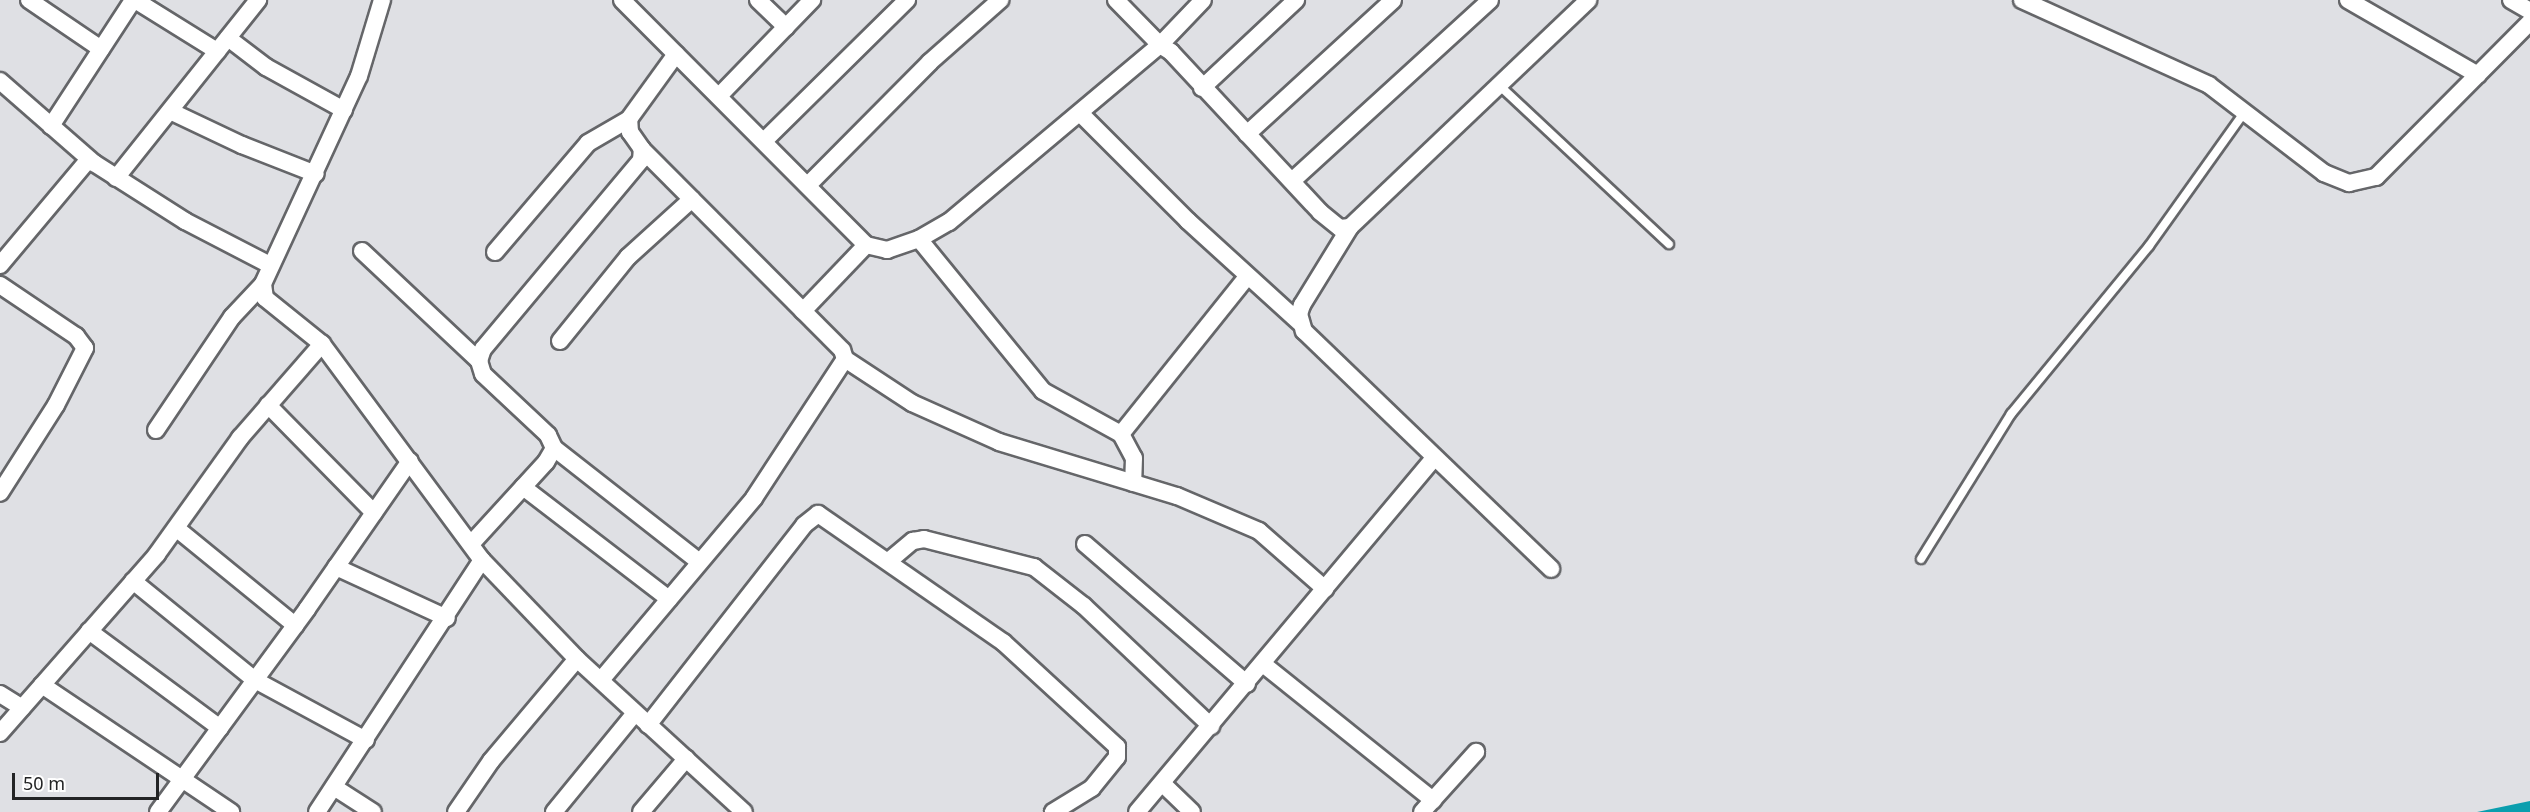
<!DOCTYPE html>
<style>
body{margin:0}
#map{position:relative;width:2530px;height:812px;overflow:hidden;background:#dfe0e4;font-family:"Noto Sans",sans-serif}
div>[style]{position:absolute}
.water>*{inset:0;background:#0a9eae}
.roads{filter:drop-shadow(2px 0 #656669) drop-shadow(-2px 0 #656669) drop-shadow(0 2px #656669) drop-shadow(0 -2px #656669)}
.lane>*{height:8px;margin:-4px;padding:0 4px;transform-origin:4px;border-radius:4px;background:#fff}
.street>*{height:16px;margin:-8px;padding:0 8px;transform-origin:8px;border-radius:8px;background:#fff}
span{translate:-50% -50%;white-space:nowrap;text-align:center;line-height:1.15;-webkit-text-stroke:4.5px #fff;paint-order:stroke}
.scale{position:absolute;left:12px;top:773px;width:147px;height:27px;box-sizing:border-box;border:3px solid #232425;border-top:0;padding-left:8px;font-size:18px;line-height:21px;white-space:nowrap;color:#232425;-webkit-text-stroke:4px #fff;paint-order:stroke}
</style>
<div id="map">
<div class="water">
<i style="clip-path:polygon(2530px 801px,2530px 812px,2477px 812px)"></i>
</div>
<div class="roads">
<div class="lane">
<i style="left:1501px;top:87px;width:230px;rotate:43.1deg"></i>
<i style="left:1921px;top:559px;width:171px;rotate:-58.2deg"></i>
<i style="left:2011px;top:414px;width:217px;rotate:-50.6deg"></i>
<i style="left:2149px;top:246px;width:167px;rotate:-54.5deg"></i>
</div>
<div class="street">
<i style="left:29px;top:0;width:87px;rotate:34.2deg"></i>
<i style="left:135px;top:0;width:97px;rotate:31.9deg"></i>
<i style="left:382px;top:0;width:79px;rotate:106.8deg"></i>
<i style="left:359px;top:76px;width:229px;rotate:114.8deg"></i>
<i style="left:263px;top:284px;width:14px;rotate:82deg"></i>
<i style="left:265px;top:298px;width:73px;rotate:38.9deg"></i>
<i style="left:322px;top:344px;width:269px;rotate:53.5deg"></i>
<i style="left:482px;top:560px;width:137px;rotate:46.2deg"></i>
<i style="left:577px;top:659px;width:226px;rotate:42.5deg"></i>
<i style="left:622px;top:0;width:346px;rotate:45.1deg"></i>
<i style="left:866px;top:245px;width:22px;rotate:13deg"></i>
<i style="left:887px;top:250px;width:34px;rotate:-19deg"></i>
<i style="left:919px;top:239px;width:34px;rotate:-30deg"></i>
<i style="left:949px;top:222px;width:275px;rotate:-40deg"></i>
<i style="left:1160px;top:45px;width:13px;rotate:32deg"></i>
<i style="left:1171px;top:52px;width:219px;rotate:47deg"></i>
<i style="left:1320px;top:212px;width:26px;rotate:39deg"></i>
<i style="left:1340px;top:228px;width:10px;rotate:-6deg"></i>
<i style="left:1350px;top:227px;width:329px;rotate:-43.6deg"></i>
<i style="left:758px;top:0;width:39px;rotate:44deg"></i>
<i style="left:1116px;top:0;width:63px;rotate:45.6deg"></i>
<i style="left:1160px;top:45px;width:62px;rotate:-46.3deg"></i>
<i style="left:2022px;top:0;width:205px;rotate:24.4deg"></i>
<i style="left:2209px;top:85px;width:145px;rotate:37.4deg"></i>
<i style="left:2324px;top:173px;width:27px;rotate:22deg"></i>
<i style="left:2349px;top:183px;width:28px;rotate:-13deg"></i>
<i style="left:2376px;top:177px;width:218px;rotate:-45.2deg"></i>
<i style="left:2348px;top:0;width:150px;rotate:30deg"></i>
<i style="left:2511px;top:0;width:22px;rotate:30deg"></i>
<i style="left:228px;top:38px;width:48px;rotate:37.3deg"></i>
<i style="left:266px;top:67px;width:89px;rotate:28.9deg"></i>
<i style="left:0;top:81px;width:125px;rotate:41.1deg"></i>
<i style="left:94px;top:163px;width:108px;rotate:32.5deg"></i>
<i style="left:185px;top:221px;width:96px;rotate:27.4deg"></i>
<i style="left:1202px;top:88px;width:129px;rotate:-43.1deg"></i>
<i style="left:719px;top:96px;width:134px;rotate:-45.9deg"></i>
<i style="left:170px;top:111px;width:80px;rotate:25.3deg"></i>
<i style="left:242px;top:145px;width:79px;rotate:21.4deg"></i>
<i style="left:1080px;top:113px;width:153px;rotate:45deg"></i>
<i style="left:1188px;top:221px;width:151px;rotate:42.3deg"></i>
<i style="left:51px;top:126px;width:150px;rotate:-56.9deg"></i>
<i style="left:1247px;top:134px;width:198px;rotate:-42.5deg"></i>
<i style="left:764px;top:141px;width:201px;rotate:-44.6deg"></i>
<i style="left:116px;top:178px;width:228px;rotate:-51.4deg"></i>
<i style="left:1292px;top:181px;width:268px;rotate:-42.4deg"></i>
<i style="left:808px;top:185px;width:173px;rotate:-45.2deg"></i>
<i style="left:930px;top:62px;width:94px;rotate:-41.5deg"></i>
<i style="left:1350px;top:227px;width:92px;rotate:121.6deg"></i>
<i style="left:1302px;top:305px;width:9px;rotate:108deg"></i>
<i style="left:1299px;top:314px;width:18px;rotate:74deg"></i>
<i style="left:1304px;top:331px;width:343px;rotate:43.9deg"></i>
<i style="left:919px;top:239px;width:196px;rotate:50.8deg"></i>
<i style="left:1043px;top:391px;width:89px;rotate:28.9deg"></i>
<i style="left:1121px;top:434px;width:27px;rotate:62deg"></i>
<i style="left:1134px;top:458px;width:25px;rotate:92deg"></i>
<i style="left:362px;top:251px;width:161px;rotate:43.2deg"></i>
<i style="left:495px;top:252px;width:143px;rotate:-49.5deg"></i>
<i style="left:588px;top:143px;width:48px;rotate:-30.3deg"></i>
<i style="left:0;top:265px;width:138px;rotate:-50deg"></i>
<i style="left:0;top:285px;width:92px;rotate:33.9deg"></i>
<i style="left:76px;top:336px;width:15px;rotate:53deg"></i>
<i style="left:85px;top:348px;width:64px;rotate:117deg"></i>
<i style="left:56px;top:405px;width:104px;rotate:122.5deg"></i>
<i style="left:803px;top:311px;width:91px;rotate:-46.3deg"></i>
<i style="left:560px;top:341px;width:108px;rotate:-51deg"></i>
<i style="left:628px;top:257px;width:86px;rotate:-42.2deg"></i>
<i style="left:845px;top:359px;width:80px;rotate:33.3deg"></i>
<i style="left:912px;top:403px;width:95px;rotate:24.1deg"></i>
<i style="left:999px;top:442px;width:186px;rotate:16.9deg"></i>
<i style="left:1177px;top:496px;width:89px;rotate:23.1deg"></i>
<i style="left:1259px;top:531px;width:88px;rotate:41.3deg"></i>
<i style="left:268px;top:405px;width:151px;rotate:45.5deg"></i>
<i style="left:156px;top:430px;width:136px;rotate:-56.1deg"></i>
<i style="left:232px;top:317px;width:45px;rotate:-46.8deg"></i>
<i style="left:1121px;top:434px;width:201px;rotate:-51.3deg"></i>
<i style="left:554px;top:448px;width:183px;rotate:38.1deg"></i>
<i style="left:523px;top:487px;width:184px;rotate:37.5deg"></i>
<i style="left:176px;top:528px;width:154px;rotate:39.2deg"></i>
<i style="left:471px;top:544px;width:111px;rotate:-47.6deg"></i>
<i style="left:546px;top:462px;width:16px;rotate:-60deg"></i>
<i style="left:554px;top:448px;width:14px;rotate:-115deg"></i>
<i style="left:548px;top:435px;width:89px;rotate:-136.8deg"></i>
<i style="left:483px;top:374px;width:14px;rotate:-107deg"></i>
<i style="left:479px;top:361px;width:13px;rotate:-72deg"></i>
<i style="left:483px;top:349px;width:246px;rotate:-50.1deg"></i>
<i style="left:641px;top:160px;width:11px;rotate:-85deg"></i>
<i style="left:642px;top:149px;width:21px;rotate:-125deg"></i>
<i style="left:630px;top:132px;width:13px;rotate:-94deg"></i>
<i style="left:629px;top:119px;width:80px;rotate:-54.1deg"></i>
<i style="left:1085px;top:544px;width:214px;rotate:40.8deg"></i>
<i style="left:890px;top:560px;width:30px;rotate:-40deg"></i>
<i style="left:913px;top:541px;width:11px;rotate:-10deg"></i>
<i style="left:924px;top:539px;width:114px;rotate:14.3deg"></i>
<i style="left:1034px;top:567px;width:63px;rotate:38deg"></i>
<i style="left:1084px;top:606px;width:175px;rotate:43.4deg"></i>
<i style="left:336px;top:567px;width:122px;rotate:24.7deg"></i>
<i style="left:133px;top:581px;width:157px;rotate:39.1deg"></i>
<i style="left:255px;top:680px;width:126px;rotate:28.4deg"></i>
<i style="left:89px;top:631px;width:163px;rotate:36.5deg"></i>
<i style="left:1263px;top:664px;width:218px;rotate:38.7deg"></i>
<i style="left:601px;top:680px;width:238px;rotate:-49.9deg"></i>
<i style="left:754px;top:498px;width:166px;rotate:-56.8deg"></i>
<i style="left:845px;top:359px;width:9px;rotate:-108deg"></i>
<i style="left:842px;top:350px;width:284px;rotate:-134.9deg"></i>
<i style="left:42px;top:685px;width:228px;rotate:33.9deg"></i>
<i style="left:0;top:694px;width:26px;rotate:32deg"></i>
<i style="left:648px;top:725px;width:254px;rotate:-52deg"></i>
<i style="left:804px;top:525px;width:18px;rotate:-38deg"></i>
<i style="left:818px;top:514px;width:225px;rotate:34.7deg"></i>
<i style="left:1003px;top:642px;width:155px;rotate:42.6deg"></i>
<i style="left:1117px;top:747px;width:10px;rotate:90deg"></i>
<i style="left:1117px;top:757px;width:40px;rotate:129deg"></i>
<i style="left:1092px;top:788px;width:46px;rotate:148.4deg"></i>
<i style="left:0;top:733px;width:238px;rotate:-48.7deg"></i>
<i style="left:157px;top:554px;width:143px;rotate:-54.4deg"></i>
<i style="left:240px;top:438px;width:125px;rotate:-48.9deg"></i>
<i style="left:1163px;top:784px;width:40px;rotate:44deg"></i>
<i style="left:334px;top:787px;width:46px;rotate:32.7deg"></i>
<i style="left:158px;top:812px;width:252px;rotate:-53.7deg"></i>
<i style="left:307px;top:609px;width:180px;rotate:-55.2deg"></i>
<i style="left:317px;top:812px;width:301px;rotate:-56.8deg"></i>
<i style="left:456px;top:812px;width:62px;rotate:-55.5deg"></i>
<i style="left:491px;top:761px;width:133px;rotate:-49.9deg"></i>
<i style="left:554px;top:812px;width:128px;rotate:-50.7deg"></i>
<i style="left:641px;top:812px;width:70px;rotate:-49.7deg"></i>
<i style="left:1137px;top:812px;width:463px;rotate:-50deg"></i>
<i style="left:1422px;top:812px;width:81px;rotate:-48deg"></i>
</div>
</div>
<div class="scale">50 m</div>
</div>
